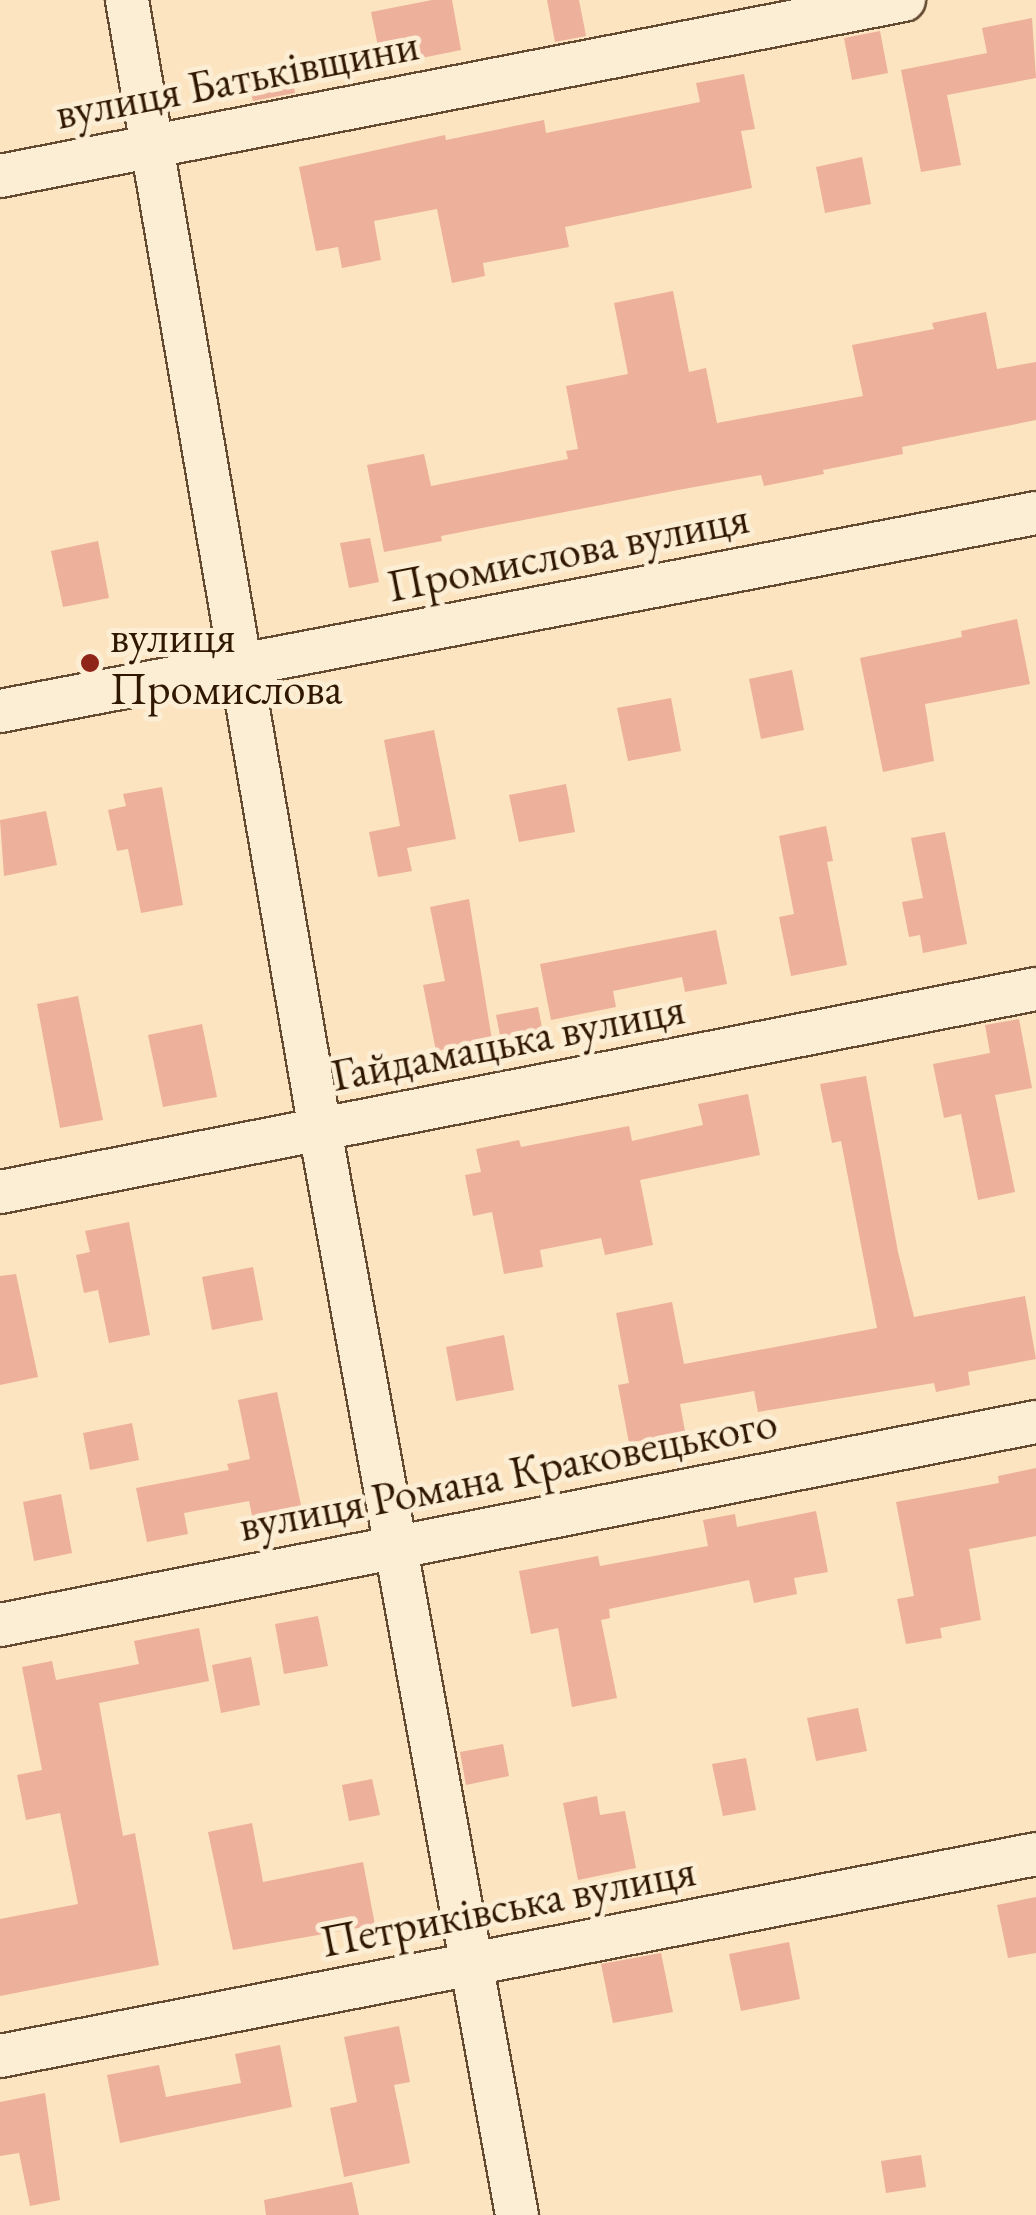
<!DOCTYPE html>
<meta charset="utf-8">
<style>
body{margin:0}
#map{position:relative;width:1036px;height:2215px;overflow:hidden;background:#fbe4bf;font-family:"EB Garamond",serif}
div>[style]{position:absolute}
.building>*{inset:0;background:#edb09a}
.roads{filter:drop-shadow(2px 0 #634a30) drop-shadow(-2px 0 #634a30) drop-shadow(0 2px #634a30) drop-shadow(0 -2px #634a30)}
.minor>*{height:42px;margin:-21px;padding:0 21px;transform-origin:21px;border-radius:21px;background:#fcedd5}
.dots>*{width:28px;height:28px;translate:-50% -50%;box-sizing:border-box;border:5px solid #fcedd5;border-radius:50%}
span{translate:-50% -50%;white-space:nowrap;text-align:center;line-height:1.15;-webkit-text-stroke:10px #fcedd5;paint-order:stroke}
.street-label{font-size:45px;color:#301700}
.poi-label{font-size:45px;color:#301700}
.left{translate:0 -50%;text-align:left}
</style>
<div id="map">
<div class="building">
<i style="clip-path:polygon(432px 0,452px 0,461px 50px,382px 66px,371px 12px)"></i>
<i style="clip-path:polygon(547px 0,579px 0,586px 36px,555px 42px)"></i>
<i style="clip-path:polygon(1032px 18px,1036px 78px,947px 95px,961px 165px,921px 172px,901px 70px,987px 53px,982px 28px)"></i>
<i style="clip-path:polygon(880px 31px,888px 73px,852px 80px,844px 38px)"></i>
<i style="clip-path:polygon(744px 74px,755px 129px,741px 131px,752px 188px,565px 227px,569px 247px,483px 263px,485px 276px,452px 283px,437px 209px,374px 221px,381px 260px,342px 268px,338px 247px,316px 251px,299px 167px,445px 135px,446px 140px,544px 120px,546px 133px,700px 102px,696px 83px)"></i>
<i style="clip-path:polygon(292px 77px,295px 93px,253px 101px,249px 85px)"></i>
<i style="clip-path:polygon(862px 157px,871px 204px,825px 213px,816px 167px)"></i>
<i style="clip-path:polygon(673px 291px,689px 372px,706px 368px,717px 423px,863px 396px,852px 345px,934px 329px,932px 323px,986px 312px,997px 369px,1036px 362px,1036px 420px,902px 447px,903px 454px,823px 470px,824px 474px,764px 486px,761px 475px,678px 490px,441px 536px,442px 541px,384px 552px,367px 465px,424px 454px,431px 486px,568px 459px,566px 451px,578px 449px,566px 386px,628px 374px,614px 303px)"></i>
<i style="clip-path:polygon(370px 538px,379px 582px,349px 588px,340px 543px)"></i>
<i style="clip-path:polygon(98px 541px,109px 598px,63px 607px,51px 551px)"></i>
<i style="clip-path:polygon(1017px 619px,1030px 684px,925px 704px,934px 761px,883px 772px,860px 658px,962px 637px,961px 631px)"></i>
<i style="clip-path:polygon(792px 670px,804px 730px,761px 739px,749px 679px)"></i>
<i style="clip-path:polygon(671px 698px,681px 751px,628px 761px,617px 708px)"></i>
<i style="clip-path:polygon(434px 730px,456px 839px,407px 848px,412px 871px,378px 877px,369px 832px,400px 826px,384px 740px)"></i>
<i style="clip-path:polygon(566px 784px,575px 832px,519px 842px,509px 795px)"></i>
<i style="clip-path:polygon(162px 787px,183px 905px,141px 913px,128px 849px,117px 851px,108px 810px,126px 806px,123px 794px)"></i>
<i style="clip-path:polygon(46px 811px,57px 865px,4px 876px,0 820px)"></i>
<i style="clip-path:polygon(826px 826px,833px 861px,827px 862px,847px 965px,791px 976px,779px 917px,794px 914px,779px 836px)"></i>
<i style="clip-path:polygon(945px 832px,967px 944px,923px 953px,920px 935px,909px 937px,902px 902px,923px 898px,911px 838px)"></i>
<i style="clip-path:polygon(469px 899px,492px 1040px,436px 1051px,423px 985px,445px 981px,430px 907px)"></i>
<i style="clip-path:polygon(716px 930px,727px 984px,685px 992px,682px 977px,613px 991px,616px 1007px,551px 1020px,540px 964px)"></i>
<i style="clip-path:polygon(78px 996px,103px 1120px,60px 1128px,37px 1004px)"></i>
<i style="clip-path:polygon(538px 1007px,546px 1048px,504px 1056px,496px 1015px)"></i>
<i style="clip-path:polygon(1019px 1019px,1032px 1088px,995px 1095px,1015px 1192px,978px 1200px,961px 1114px,944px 1118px,933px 1064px,990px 1053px,985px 1025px)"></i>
<i style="clip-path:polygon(202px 1024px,217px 1097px,163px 1107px,148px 1035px)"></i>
<i style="clip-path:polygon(866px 1076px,898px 1252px,914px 1317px,1025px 1296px,1036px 1359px,968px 1372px,970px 1385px,936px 1392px,934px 1383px,758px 1412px,754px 1391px,680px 1404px,685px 1431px,629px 1443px,618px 1385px,629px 1383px,616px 1313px,672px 1302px,684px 1364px,877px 1328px,841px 1141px,832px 1143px,820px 1084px)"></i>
<i style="clip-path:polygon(748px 1094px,760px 1155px,640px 1180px,653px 1245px,605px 1255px,601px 1238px,540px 1250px,543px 1267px,504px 1274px,492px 1212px,473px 1216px,465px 1175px,481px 1172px,476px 1149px,519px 1140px,521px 1147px,629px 1126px,632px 1141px,703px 1125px,698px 1104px)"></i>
<i style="clip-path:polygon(129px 1222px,150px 1335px,109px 1343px,98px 1290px,84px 1293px,76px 1255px,90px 1252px,85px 1231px)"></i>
<i style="clip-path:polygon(253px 1267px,263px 1320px,212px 1330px,202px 1277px)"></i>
<i style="clip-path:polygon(16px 1274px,38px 1377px,0 1385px,0 1276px)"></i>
<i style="clip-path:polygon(504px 1335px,514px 1390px,456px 1401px,446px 1347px)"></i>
<i style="clip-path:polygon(277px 1392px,302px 1510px,253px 1520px,249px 1501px,184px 1513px,188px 1534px,147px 1542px,136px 1488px,229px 1470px,227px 1464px,250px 1459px,238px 1400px)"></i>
<i style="clip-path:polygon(132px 1423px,139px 1460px,90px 1470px,83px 1433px)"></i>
<i style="clip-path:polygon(1036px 1468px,1036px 1536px,969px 1549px,981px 1620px,940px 1628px,942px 1638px,906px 1644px,897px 1599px,914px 1596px,896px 1502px,999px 1483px,998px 1476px)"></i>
<i style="clip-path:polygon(61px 1494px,72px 1553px,34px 1561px,23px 1502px)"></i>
<i style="clip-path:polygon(816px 1511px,828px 1572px,794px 1578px,797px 1594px,754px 1603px,749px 1580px,609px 1609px,610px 1618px,601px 1620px,617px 1698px,572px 1707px,558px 1628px,531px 1634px,519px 1571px,598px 1556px,600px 1566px,708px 1546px,703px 1520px,735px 1514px,737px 1527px)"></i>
<i style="clip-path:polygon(318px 1616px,328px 1666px,284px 1674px,275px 1624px)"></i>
<i style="clip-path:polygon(199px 1628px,209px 1681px,99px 1703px,123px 1836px,135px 1833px,159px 1965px,0 1996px,0 1919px,78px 1904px,60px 1813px,26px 1820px,17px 1775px,42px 1770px,22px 1667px,52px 1661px,56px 1680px,139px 1664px,134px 1641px)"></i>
<i style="clip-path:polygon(251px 1657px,260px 1705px,221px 1713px,212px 1665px)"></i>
<i style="clip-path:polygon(858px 1708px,867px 1751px,816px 1761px,807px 1718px)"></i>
<i style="clip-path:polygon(503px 1744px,509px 1776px,466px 1785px,460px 1752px)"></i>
<i style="clip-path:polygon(746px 1758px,756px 1810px,723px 1816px,712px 1764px)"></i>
<i style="clip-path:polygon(372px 1779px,380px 1815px,349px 1821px,342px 1785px)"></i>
<i style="clip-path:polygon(597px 1796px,600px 1815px,625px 1811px,636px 1868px,578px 1880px,563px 1803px)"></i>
<i style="clip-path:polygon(252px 1823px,263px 1882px,363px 1862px,375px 1925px,233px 1950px,208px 1832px)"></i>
<i style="clip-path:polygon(1036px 1897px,1036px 1953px,1008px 1958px,997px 1905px)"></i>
<i style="clip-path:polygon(789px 1942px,800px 1999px,741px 2011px,729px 1954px)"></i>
<i style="clip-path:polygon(661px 1953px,673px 2012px,613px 2023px,601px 1964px)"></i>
<i style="clip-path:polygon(399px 2026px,410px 2082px,394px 2085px,410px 2163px,344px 2177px,330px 2108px,357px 2102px,344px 2037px)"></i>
<i style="clip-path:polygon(280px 2045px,292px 2107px,120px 2143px,107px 2075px,159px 2065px,166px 2097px,241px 2083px,235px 2054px)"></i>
<i style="clip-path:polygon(45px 2093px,60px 2200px,30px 2206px,19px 2153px,0 2156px,0 2102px)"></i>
<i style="clip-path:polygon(921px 2155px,926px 2187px,886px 2193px,881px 2161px)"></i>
<i style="clip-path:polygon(352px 2182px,359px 2215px,266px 2215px,264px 2200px)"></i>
</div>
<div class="roads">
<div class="minor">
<i style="left:127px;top:0;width:1146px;rotate:80.31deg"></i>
<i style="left:320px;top:1130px;width:1103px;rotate:79.71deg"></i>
<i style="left:0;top:176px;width:921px;rotate:-11.02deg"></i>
<i style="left:0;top:711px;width:1055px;rotate:-10.82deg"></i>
<i style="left:0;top:1192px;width:1056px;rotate:-11.09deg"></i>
<i style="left:0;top:1625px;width:1056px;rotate:-11.09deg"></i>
<i style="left:0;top:2056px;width:1056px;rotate:-11.03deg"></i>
</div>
</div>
<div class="dots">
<i style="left:90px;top:663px;background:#8f2418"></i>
</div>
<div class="street-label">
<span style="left:237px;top:79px;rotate:-11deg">вулиця Батьківщини</span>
<span style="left:568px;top:552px;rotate:-11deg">Промислова вулиця</span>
<span style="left:508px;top:1042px;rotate:-11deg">Гайдамацька вулиця</span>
<span style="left:508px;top:1474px;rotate:-11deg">вулиця Романа Краковецького</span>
<span style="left:508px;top:1906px;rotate:-11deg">Петриківська вулиця</span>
</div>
<div class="poi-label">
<span class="left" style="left:110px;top:663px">вулиця<br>Промислова</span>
</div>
</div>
